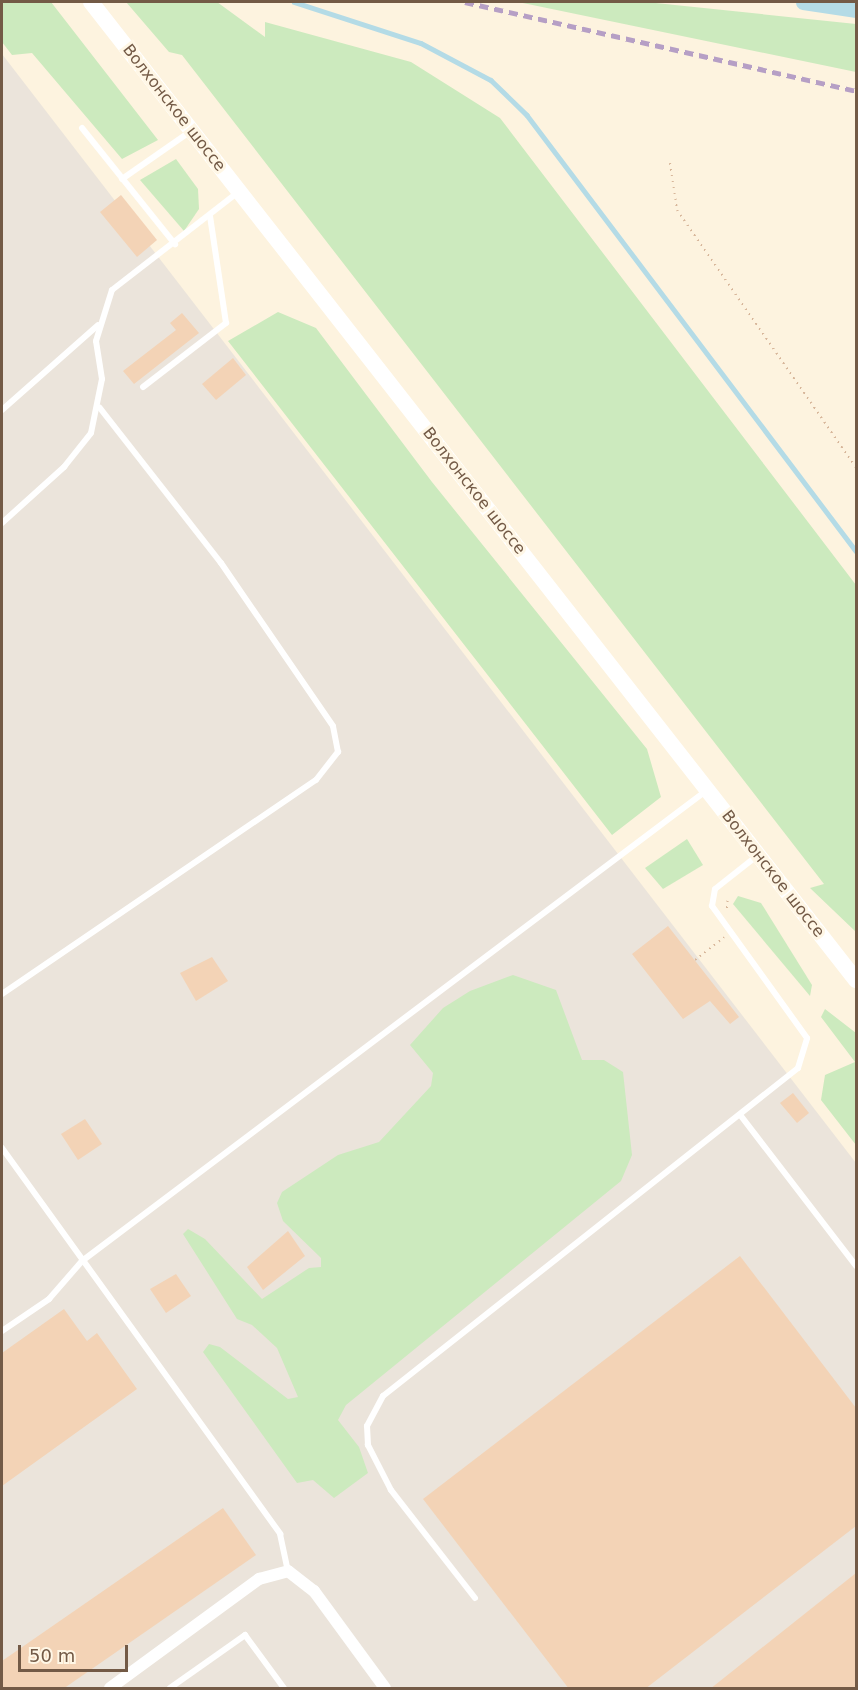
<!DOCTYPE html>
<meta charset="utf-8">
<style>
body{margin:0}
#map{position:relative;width:858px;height:1690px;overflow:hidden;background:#fdf3df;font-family:"DejaVu Sans",sans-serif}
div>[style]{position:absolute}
.industrial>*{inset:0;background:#ebe4db}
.green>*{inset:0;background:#cceabe}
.stream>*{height:4.5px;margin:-2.25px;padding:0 2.25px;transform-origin:2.25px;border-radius:2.25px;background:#b4dbe6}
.canal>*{height:15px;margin:-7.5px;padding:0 7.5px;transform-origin:7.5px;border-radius:7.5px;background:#b4dbe6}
.building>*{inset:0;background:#f3d3b6}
.path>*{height:2px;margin-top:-1px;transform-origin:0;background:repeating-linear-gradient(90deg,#d7b69a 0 1.5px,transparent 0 6px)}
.lane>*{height:6px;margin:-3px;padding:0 3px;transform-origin:3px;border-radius:3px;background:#fff}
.street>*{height:12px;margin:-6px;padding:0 6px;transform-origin:6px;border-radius:6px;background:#fff}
.secondary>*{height:16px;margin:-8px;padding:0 8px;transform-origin:8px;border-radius:8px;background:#fff}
.rail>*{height:4.5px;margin-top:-2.25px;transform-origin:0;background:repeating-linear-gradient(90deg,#b69fc5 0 9px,transparent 0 15px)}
span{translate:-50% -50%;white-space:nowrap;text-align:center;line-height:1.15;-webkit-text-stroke:6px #fff7e6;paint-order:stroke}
.street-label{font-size:16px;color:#735a46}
.frame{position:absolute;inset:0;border:3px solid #735a46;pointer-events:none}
.scale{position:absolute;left:18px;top:1645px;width:110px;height:27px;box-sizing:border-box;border:3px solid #735a46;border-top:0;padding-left:8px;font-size:18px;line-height:21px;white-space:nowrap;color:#735a46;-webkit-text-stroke:4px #fff7e6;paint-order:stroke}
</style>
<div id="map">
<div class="industrial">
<i style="clip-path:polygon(2px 54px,856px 1163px,856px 1688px,2px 1688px)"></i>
</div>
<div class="green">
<i style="clip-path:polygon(2px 2px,51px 2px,158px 140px,122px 159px,32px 53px,12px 55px,2px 42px)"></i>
<i style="clip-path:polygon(126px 2px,217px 2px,265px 37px,265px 22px,411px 62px,500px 118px,856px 585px,856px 932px,810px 888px,824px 884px,182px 55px,169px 52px)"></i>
<i style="clip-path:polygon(518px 2px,646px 2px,856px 24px,856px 72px)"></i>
<i style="clip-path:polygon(176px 159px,198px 189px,199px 209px,184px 231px,140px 180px)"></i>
<i style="clip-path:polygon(278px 312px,316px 328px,432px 482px,647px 749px,661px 797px,612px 835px,228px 341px)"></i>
<i style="clip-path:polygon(687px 839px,703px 865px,663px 889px,645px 868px)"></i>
<i style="clip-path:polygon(738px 896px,761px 903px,812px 985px,810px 996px,733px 904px)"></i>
<i style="clip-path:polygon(513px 975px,556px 990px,582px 1060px,604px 1060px,623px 1072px,632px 1155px,621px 1181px,346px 1405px,338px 1420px,359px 1447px,368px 1473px,334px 1498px,313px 1480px,297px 1483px,203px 1352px,209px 1344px,220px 1347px,288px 1399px,298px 1397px,277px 1348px,252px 1325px,237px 1319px,183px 1234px,188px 1229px,205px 1239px,262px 1299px,309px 1268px,321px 1267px,321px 1258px,283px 1221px,277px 1203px,282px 1192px,338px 1155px,379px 1142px,431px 1086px,433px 1073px,410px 1045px,443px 1008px,470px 991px)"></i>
<i style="clip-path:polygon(825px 1009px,856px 1033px,856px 1145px,821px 1100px,825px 1075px,855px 1062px,821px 1017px)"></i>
</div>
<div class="stream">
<i style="left:294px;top:2px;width:133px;rotate:17.9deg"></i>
<i style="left:421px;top:43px;width:79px;rotate:27.9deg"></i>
<i style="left:491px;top:80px;width:50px;rotate:44.2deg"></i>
<i style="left:527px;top:115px;width:546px;rotate:52.96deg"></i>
</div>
<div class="canal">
<i style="left:803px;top:2px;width:54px;rotate:8.6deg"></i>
</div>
<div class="building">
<i style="clip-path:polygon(121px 195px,157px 240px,137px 257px,100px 212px)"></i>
<i style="clip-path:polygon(182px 313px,199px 333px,134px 384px,123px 371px,176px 330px,170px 323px)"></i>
<i style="clip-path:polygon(233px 358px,246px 375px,216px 400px,202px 384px)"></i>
<i style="clip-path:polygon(668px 926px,739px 1017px,730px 1024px,710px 1001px,683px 1019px,632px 954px)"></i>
<i style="clip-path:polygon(212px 957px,228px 981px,196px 1001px,180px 973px)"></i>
<i style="clip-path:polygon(793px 1093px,809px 1113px,797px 1123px,780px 1103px)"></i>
<i style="clip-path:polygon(85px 1119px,102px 1144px,78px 1160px,61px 1134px)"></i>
<i style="clip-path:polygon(288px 1231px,305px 1256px,263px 1290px,247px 1267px)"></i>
<i style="clip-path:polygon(740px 1256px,856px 1408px,856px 1526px,645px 1689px,569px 1689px,423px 1499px)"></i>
<i style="clip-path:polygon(176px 1274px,191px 1296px,166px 1313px,150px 1289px)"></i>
<i style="clip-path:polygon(64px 1309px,87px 1341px,97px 1333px,137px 1389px,2px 1486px,2px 1353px)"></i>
<i style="clip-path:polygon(223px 1508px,256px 1555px,63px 1689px,2px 1689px,2px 1661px)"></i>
<i style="clip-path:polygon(856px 1573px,856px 1689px,710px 1689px)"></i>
</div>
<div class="path">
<i style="left:670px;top:163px;width:48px;rotate:81.5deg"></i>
<i style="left:677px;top:210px;width:314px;rotate:55.2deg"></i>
<i style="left:727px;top:908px;width:12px;rotate:-85deg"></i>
<i style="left:695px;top:960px;width:37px;rotate:-38deg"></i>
</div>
<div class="lane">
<i style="left:82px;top:128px;width:149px;rotate:51.3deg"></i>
<i style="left:122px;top:179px;width:84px;rotate:-34.8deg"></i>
<i style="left:143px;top:387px;width:105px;rotate:-37.6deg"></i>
<i style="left:226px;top:323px;width:108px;rotate:-98.5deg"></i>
<i style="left:2px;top:410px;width:128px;rotate:-41.5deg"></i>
<i style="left:2px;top:523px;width:84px;rotate:-42.1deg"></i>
<i style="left:64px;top:467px;width:43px;rotate:-51.5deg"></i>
<i style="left:91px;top:433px;width:55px;rotate:-78.5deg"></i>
<i style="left:102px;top:379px;width:38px;rotate:-99deg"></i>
<i style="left:96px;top:341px;width:53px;rotate:-72.6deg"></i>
<i style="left:112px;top:290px;width:158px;rotate:-37.8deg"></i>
<i style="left:2px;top:994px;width:380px;rotate:-34.3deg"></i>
<i style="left:316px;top:780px;width:36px;rotate:-52deg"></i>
<i style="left:338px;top:752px;width:26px;rotate:-101deg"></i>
<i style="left:333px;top:726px;width:198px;rotate:-124.5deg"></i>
<i style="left:221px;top:563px;width:197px;rotate:-128deg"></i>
<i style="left:741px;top:1116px;width:189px;rotate:52.5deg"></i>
<i style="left:2px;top:1148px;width:476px;rotate:54.2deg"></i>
<i style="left:280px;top:1534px;width:38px;rotate:78deg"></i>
<i style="left:2px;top:1331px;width:57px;rotate:-34.2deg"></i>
<i style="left:49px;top:1299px;width:50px;rotate:-49deg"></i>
<i style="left:82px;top:1261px;width:783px;rotate:-37deg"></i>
<i style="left:475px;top:1598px;width:137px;rotate:-127.9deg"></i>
<i style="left:391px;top:1490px;width:51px;rotate:-117.1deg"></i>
<i style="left:368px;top:1445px;width:19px;rotate:-93deg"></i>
<i style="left:367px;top:1426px;width:34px;rotate:-62deg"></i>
<i style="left:383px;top:1396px;width:529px;rotate:-38.32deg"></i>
<i style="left:798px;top:1068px;width:31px;rotate:-73deg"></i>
<i style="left:807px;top:1038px;width:163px;rotate:-125.7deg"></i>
<i style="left:712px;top:906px;width:17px;rotate:-80deg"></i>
<i style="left:715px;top:889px;width:53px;rotate:-38.2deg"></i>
<i style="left:170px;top:1688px;width:92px;rotate:-35.2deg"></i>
<i style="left:245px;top:1635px;width:66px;rotate:53.7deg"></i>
</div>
<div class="street">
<i style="left:110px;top:1688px;width:185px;rotate:-36.2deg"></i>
<i style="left:259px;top:1579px;width:30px;rotate:-15deg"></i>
<i style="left:288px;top:1571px;width:33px;rotate:38deg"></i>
<i style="left:314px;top:1591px;width:120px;rotate:53.8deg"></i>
</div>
<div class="secondary">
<i style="left:91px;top:2px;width:1242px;rotate:51.97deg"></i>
</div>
<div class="rail">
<i style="left:465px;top:2px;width:401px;rotate:12.8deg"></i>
</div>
<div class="street-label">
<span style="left:174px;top:108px;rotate:52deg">Волхонское шоссе</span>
<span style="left:474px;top:491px;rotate:52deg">Волхонское шоссе</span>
<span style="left:773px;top:874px;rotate:52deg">Волхонское шоссе</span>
</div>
<div class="frame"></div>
<div class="scale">50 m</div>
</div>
